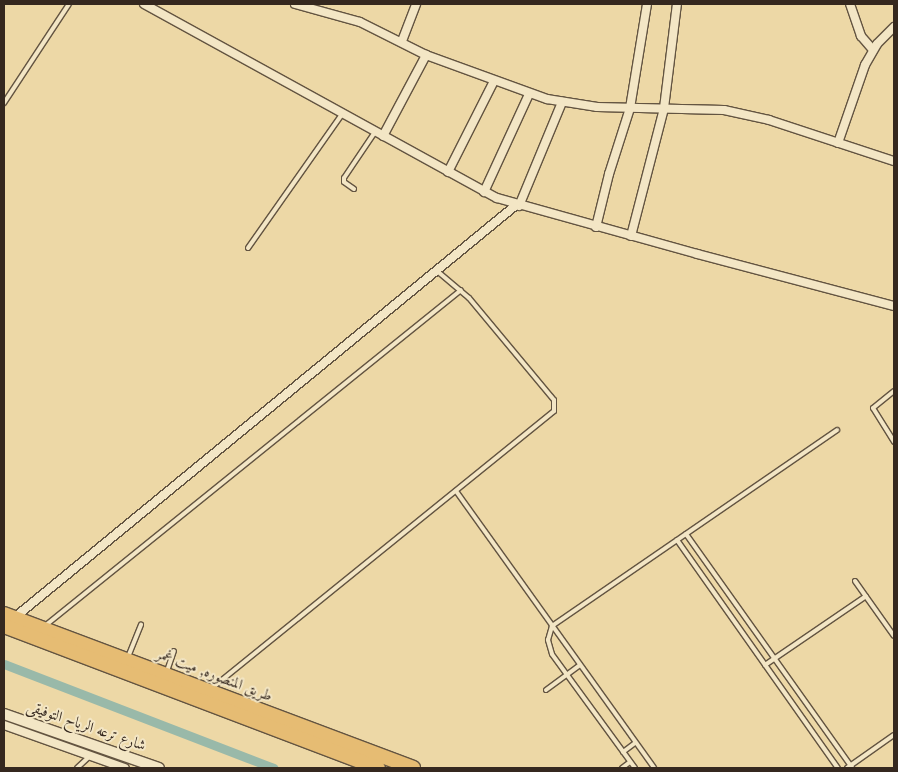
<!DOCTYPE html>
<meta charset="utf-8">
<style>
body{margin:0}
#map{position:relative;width:898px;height:772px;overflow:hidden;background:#edd8a6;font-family:"Old Standard TT",Amiri,serif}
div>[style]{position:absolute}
.canal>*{height:9px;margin:-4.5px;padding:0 4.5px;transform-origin:4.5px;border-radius:4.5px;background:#99b9a9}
.roads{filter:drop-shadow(1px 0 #635441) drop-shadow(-1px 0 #635441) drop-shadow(0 1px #635441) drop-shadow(0 -1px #635441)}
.lane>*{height:4px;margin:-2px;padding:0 2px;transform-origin:2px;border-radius:2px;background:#f3e6c5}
.street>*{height:8px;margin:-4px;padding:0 4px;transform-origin:4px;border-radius:4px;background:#f3e6c5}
.secondary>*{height:10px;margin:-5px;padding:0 5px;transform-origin:5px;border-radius:5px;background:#f3e6c5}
.highway>*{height:14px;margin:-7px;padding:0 7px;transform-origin:7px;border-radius:7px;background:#e6bc73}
span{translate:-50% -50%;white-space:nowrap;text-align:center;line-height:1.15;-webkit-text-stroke:4px #f3e6c5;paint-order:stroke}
.street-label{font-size:15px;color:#35281f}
.frame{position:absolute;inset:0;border:5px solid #35281f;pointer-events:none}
</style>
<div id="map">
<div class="canal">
<i style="left:4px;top:664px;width:289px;rotate:21.1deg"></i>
</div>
<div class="roads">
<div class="lane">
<i style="left:4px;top:103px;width:118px;rotate:-56.7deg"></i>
<i style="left:354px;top:189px;width:12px;rotate:-145deg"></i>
<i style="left:344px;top:182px;width:4px;rotate:-90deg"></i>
<i style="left:344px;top:178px;width:55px;rotate:-56deg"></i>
<i style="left:248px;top:248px;width:165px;rotate:-54.9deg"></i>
<i style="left:894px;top:391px;width:27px;rotate:141deg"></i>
<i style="left:873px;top:408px;width:40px;rotate:58deg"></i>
<i style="left:456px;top:491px;width:340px;rotate:54.4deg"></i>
<i style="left:686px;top:534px;width:287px;rotate:54.6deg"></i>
<i style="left:677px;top:540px;width:279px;rotate:54.8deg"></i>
<i style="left:855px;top:581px;width:67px;rotate:54.7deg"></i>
<i style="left:46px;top:625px;width:533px;rotate:-38.91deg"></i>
<i style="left:128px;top:657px;width:35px;rotate:-68deg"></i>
<i style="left:765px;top:665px;width:122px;rotate:-34.3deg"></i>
<i style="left:167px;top:671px;width:21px;rotate:-71deg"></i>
<i style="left:212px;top:688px;width:440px;rotate:-39deg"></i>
<i style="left:554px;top:411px;width:11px;rotate:-90deg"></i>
<i style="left:554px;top:400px;width:133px;rotate:-129.8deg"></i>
<i style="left:469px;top:298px;width:43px;rotate:-139.7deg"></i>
<i style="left:546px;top:690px;width:42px;rotate:-36.3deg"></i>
<i style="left:623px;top:752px;width:15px;rotate:-37deg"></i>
<i style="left:77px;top:768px;width:18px;rotate:-43deg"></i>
<i style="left:622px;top:768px;width:10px;rotate:-37deg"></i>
<i style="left:635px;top:768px;width:141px;rotate:-126.1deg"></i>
<i style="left:552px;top:654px;width:15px;rotate:-106deg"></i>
<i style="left:548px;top:640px;width:15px;rotate:-74deg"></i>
<i style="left:552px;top:626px;width:346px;rotate:-34.5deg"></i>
<i style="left:847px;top:768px;width:57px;rotate:-35.1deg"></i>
</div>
<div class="street">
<i style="left:144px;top:4px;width:403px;rotate:28.8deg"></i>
<i style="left:497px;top:198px;width:208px;rotate:15.6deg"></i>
<i style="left:697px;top:254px;width:204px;rotate:14.8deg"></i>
<i style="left:295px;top:4px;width:67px;rotate:15.5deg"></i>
<i style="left:360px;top:22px;width:74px;rotate:26.6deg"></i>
<i style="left:426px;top:55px;width:129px;rotate:20deg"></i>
<i style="left:547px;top:99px;width:51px;rotate:9.1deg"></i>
<i style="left:597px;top:107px;width:127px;rotate:1.4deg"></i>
<i style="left:724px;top:110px;width:46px;rotate:12.5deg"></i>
<i style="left:769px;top:120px;width:132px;rotate:18.2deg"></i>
<i style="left:850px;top:4px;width:34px;rotate:71deg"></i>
<i style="left:861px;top:36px;width:18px;rotate:49deg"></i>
<i style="left:402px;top:41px;width:40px;rotate:-69deg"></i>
<i style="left:383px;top:136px;width:92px;rotate:-62deg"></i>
<i style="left:838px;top:143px;width:83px;rotate:-70.9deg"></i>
<i style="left:865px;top:65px;width:24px;rotate:-60deg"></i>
<i style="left:877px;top:44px;width:24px;rotate:-45deg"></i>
<i style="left:448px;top:172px;width:102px;rotate:-63.2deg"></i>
<i style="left:484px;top:192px;width:108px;rotate:-65.3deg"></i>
<i style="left:519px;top:206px;width:113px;rotate:-67.5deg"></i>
<i style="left:596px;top:227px;width:55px;rotate:-76.2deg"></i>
<i style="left:609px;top:174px;width:69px;rotate:-72.3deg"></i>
<i style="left:630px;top:108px;width:105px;rotate:-80.7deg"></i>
<i style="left:631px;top:236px;width:132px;rotate:-75.5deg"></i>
<i style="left:664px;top:108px;width:105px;rotate:-82.9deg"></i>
<i style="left:14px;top:618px;width:650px;rotate:-39.44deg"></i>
<i style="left:4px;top:725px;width:128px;rotate:19.6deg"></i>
</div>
<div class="secondary">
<i style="left:4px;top:714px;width:164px;rotate:19.2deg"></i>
</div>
<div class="highway">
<i style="left:4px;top:614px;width:437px;rotate:20.6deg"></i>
<i style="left:4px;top:626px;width:400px;rotate:20.8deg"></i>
</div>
</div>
<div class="street-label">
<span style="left:214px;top:676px;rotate:21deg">طريق المنصوره, ميت غمر</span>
<span style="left:86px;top:727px;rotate:19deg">شارع ترعه الرياح التوفيقى</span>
</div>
<div class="frame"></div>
</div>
